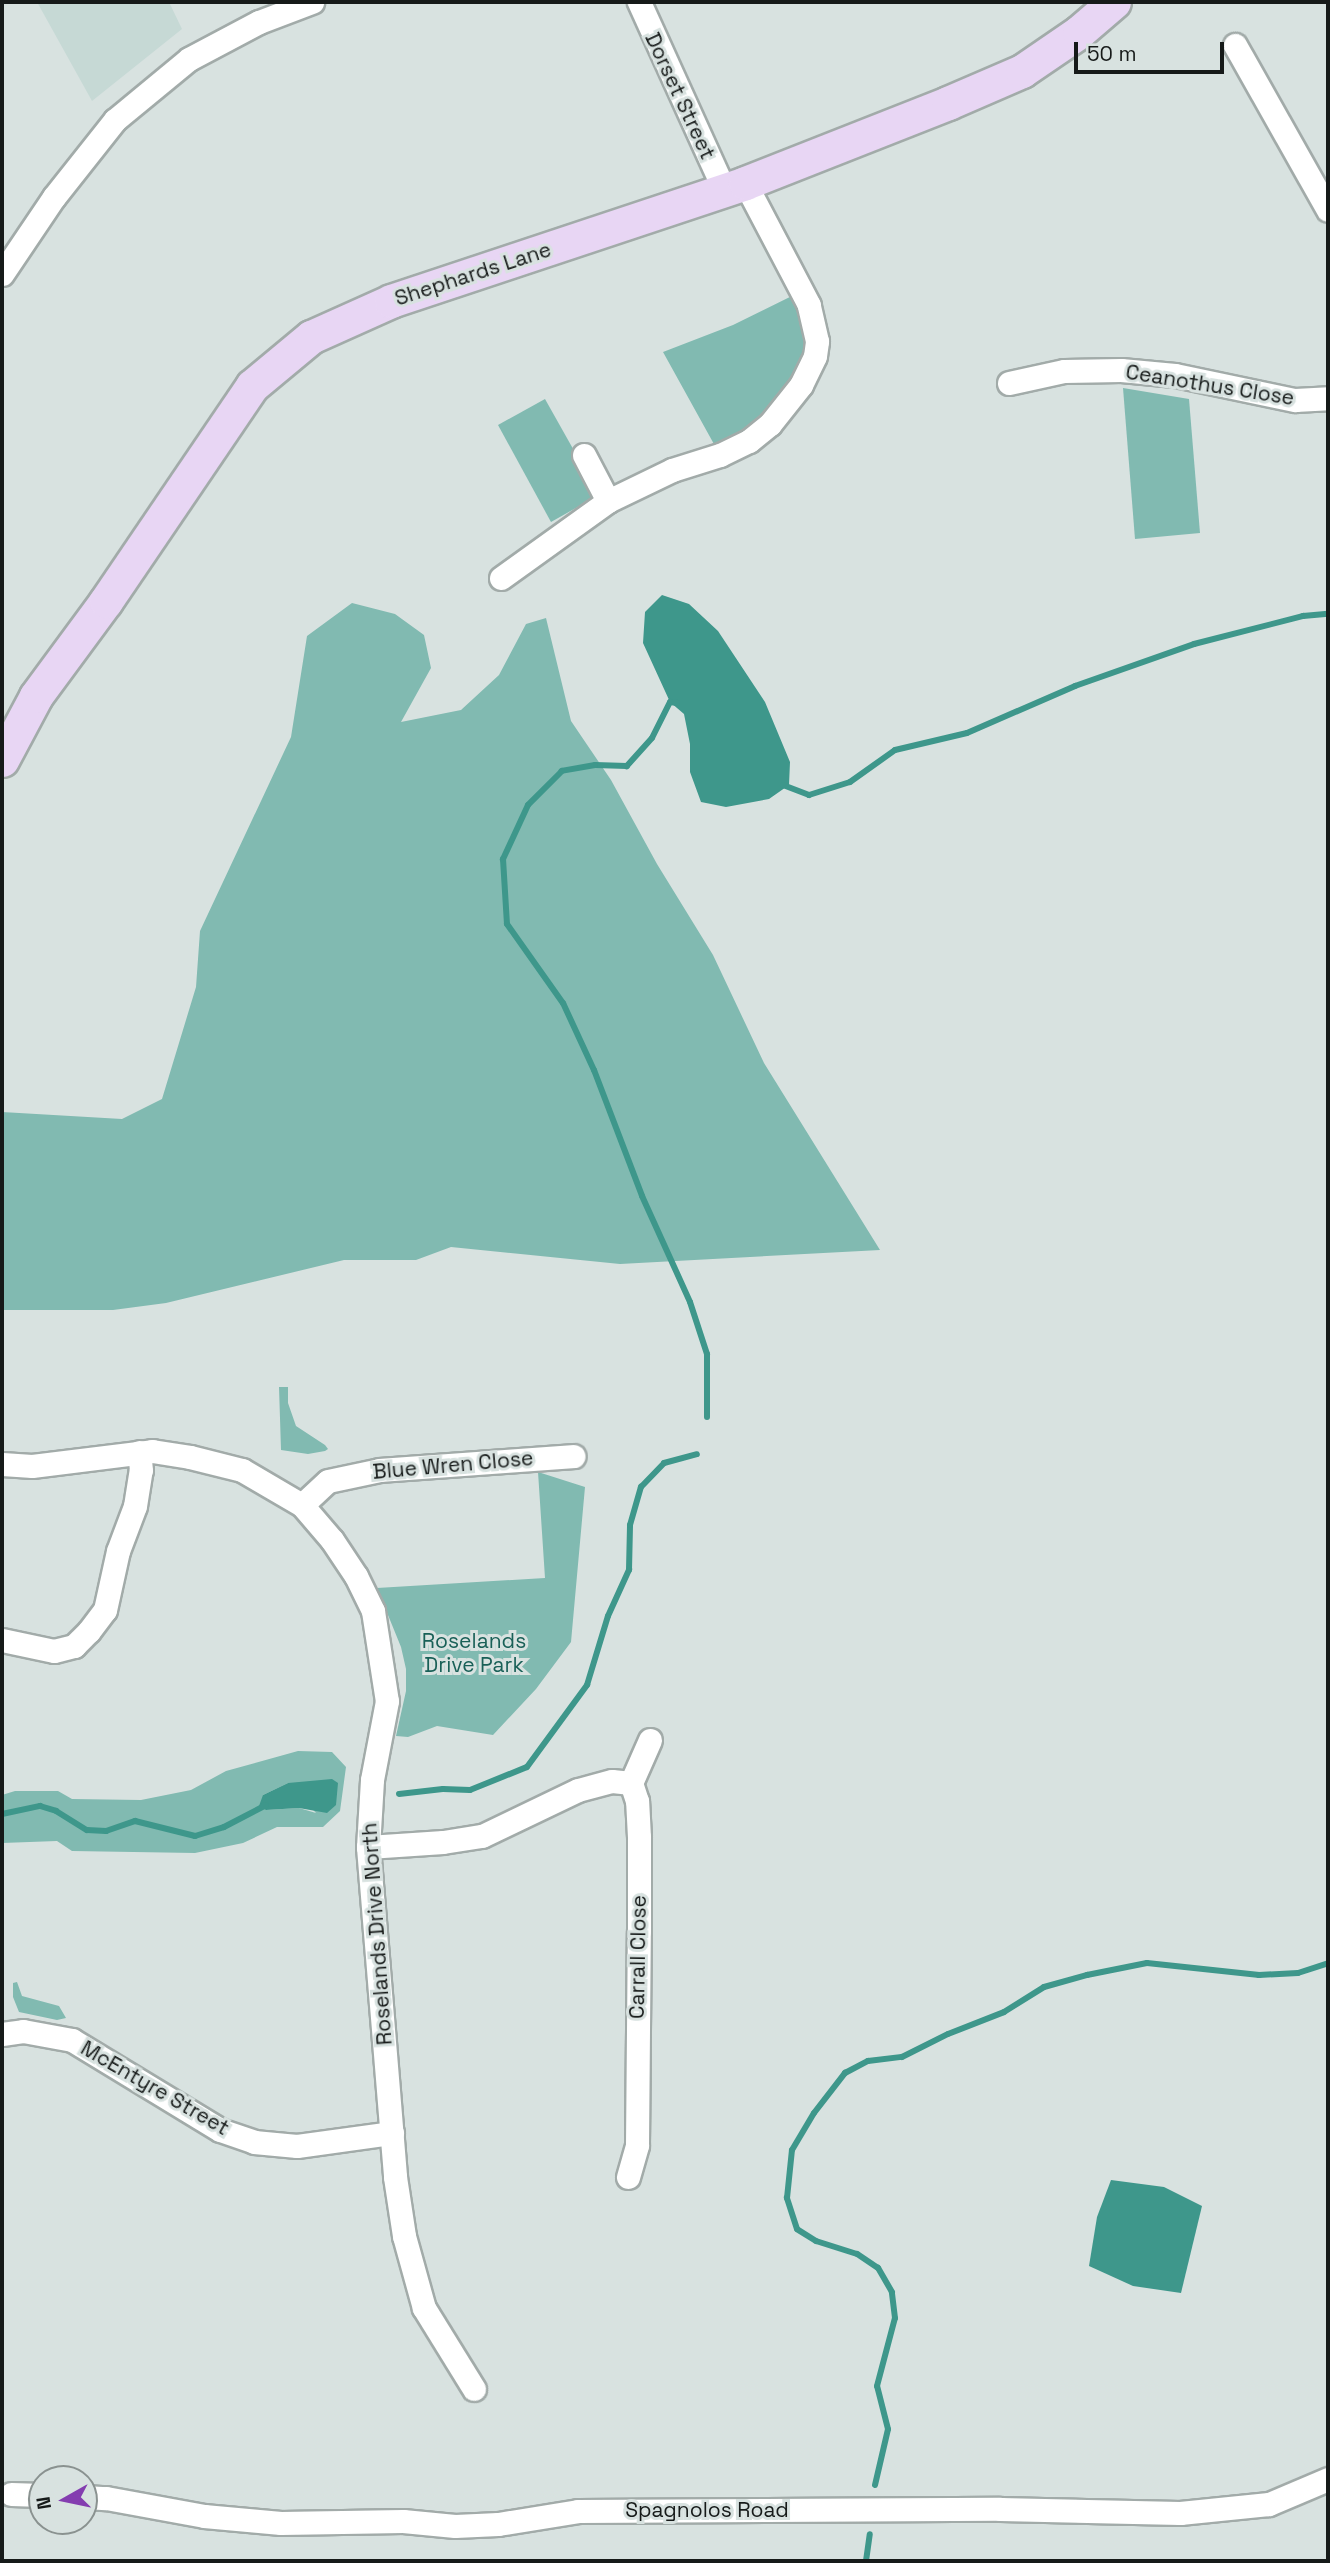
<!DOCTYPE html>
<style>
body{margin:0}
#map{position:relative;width:1330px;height:2563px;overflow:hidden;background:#d8e2e0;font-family:"Space Grotesk",sans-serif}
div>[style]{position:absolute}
.built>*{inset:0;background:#c6d9d5}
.green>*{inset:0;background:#81bab1}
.water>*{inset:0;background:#3e978b}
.stream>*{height:6px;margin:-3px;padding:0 3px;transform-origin:3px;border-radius:3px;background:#3e978b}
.roads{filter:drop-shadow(2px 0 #a2aba9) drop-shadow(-2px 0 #a2aba9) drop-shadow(0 2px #a2aba9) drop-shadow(0 -2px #a2aba9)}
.street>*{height:23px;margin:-11.5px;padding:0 11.5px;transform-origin:11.5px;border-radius:11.5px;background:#fff}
.secondary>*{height:33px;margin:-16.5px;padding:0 16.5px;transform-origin:16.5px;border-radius:16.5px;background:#e8d6f4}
span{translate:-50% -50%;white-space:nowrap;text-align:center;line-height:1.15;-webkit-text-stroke:6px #d8e2e0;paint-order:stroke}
.street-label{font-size:21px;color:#161a19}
.park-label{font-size:21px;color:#196057}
.frame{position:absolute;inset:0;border:4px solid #161a19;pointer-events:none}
.north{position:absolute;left:28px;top:2465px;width:70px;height:70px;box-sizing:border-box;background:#d8e2e0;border:2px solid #8a9290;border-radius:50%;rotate:261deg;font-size:19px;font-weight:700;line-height:28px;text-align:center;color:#161a19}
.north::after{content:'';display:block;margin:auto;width:24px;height:32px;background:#843db0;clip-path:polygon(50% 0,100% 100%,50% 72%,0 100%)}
.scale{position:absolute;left:1074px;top:42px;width:150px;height:32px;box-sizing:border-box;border:4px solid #161a19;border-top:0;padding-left:9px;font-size:21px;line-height:24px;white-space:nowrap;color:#161a19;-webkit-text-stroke:5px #d8e2e0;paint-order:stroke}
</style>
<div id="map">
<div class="built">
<i style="clip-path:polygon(37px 2px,169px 2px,182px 29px,92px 101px)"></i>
</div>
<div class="green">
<i style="clip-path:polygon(802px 291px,817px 341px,801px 385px,720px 455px,663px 352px,733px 325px)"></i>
<i style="clip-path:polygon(1123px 388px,1189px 399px,1200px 533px,1135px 539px)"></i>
<i style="clip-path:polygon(545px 399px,599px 495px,551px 522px,498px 425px)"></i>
<i style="clip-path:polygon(352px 603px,395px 614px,424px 635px,431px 668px,401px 722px,461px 710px,499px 675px,526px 624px,546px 618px,571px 721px,611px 780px,657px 864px,713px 955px,764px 1063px,880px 1250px,620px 1264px,451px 1247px,416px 1260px,344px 1260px,166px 1303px,113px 1310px,2px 1310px,2px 1112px,122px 1119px,162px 1099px,196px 987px,200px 931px,291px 737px,307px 636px)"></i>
<i style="clip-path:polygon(279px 1387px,288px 1387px,288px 1403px,296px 1426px,325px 1445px,328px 1449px,325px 1451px,308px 1454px,281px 1450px)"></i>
<i style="clip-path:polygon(538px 1472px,585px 1487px,571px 1642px,536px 1689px,493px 1735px,437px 1726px,408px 1737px,396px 1736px,406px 1691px,406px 1669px,401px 1647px,377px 1588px,545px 1578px)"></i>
<i style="clip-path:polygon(evenodd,298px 1751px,332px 1752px,346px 1767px,340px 1811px,323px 1827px,277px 1827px,243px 1843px,195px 1853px,72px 1851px,57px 1841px,2px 1843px,2px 1795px,15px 1791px,58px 1791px,72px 1799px,141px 1800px,191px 1790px,226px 1771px,298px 1751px,288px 1783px,316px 1813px,299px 1808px,266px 1810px,263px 1795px,288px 1783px)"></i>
<i style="clip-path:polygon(17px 1982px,22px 1996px,59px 2006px,66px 2018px,57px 2020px,19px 2012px,13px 1997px,13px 1983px)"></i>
</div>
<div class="water">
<i style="clip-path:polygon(662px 595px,689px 604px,718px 631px,765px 702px,790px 762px,789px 785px,769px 799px,726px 807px,701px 802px,690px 772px,690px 744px,684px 714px,670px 702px,643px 643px,645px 612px)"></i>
<i style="clip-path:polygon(332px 1779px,338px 1783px,336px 1805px,327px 1813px,299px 1808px,266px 1810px,259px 1806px,263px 1795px,288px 1783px)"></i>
<i style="clip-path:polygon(1111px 2180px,1164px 2187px,1202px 2206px,1181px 2293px,1133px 2286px,1089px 2266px,1097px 2217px)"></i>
</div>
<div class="stream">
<i style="left:677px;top:703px;width:7px;rotate:-172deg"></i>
<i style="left:670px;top:702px;width:40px;rotate:116.6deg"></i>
<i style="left:652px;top:738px;width:38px;rotate:132deg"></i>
<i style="left:627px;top:766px;width:32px;rotate:-178deg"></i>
<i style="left:595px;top:765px;width:34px;rotate:170deg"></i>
<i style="left:562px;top:771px;width:48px;rotate:135deg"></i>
<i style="left:528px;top:805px;width:60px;rotate:114.8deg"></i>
<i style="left:503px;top:859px;width:65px;rotate:86.5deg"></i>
<i style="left:507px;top:924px;width:97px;rotate:54.7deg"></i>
<i style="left:563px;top:1003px;width:74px;rotate:65.2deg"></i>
<i style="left:594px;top:1070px;width:135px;rotate:69.1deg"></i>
<i style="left:642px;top:1196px;width:116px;rotate:65.6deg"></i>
<i style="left:690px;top:1302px;width:55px;rotate:71.9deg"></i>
<i style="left:707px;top:1354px;width:63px;rotate:90deg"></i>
<i style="left:783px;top:785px;width:28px;rotate:21deg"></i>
<i style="left:809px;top:795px;width:43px;rotate:-17.6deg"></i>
<i style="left:850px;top:782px;width:55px;rotate:-35.4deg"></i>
<i style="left:895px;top:750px;width:74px;rotate:-13.3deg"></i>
<i style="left:967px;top:733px;width:118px;rotate:-23.5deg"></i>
<i style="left:1075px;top:686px;width:126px;rotate:-19.4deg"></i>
<i style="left:1194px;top:644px;width:113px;rotate:-14.4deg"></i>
<i style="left:1303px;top:616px;width:25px;rotate:-5deg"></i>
<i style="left:399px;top:1794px;width:44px;rotate:-6.5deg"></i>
<i style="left:443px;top:1789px;width:27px;rotate:2deg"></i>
<i style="left:470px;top:1790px;width:61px;rotate:-22deg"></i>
<i style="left:527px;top:1767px;width:102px;rotate:-53.8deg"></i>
<i style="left:587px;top:1685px;width:72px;rotate:-73.1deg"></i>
<i style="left:608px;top:1616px;width:51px;rotate:-65.5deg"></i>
<i style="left:629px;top:1570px;width:45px;rotate:-88.7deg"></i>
<i style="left:630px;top:1525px;width:40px;rotate:-74deg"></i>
<i style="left:641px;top:1487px;width:33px;rotate:-46deg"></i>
<i style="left:664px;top:1463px;width:34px;rotate:-15deg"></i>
<i style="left:2px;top:1814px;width:39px;rotate:-12deg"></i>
<i style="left:40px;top:1806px;width:17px;rotate:17deg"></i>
<i style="left:56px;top:1811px;width:36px;rotate:32deg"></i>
<i style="left:87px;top:1830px;width:19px;rotate:3deg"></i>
<i style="left:106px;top:1831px;width:31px;rotate:-19deg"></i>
<i style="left:135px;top:1821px;width:62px;rotate:14deg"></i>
<i style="left:195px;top:1836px;width:30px;rotate:-17deg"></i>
<i style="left:224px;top:1827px;width:47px;rotate:-27.6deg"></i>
<i style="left:875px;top:2485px;width:57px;rotate:-76.9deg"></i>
<i style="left:888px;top:2429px;width:44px;rotate:-104.3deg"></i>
<i style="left:877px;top:2386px;width:70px;rotate:-75.2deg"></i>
<i style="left:895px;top:2318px;width:26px;rotate:-97deg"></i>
<i style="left:892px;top:2292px;width:28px;rotate:-120deg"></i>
<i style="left:878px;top:2268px;width:25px;rotate:-146deg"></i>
<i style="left:857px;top:2254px;width:43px;rotate:-162.4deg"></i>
<i style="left:816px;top:2241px;width:22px;rotate:-148deg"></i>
<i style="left:797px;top:2229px;width:33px;rotate:-108deg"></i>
<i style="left:787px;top:2198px;width:48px;rotate:-84.1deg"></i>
<i style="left:792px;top:2150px;width:43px;rotate:-59.3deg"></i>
<i style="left:814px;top:2113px;width:51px;rotate:-52.2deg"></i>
<i style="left:845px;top:2073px;width:26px;rotate:-28deg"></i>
<i style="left:868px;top:2061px;width:34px;rotate:-7deg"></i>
<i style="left:902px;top:2057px;width:51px;rotate:-26.6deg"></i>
<i style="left:948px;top:2034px;width:60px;rotate:-21.4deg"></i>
<i style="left:1004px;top:2012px;width:47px;rotate:-32deg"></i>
<i style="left:1044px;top:1987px;width:45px;rotate:-15.6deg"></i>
<i style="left:1087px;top:1975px;width:61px;rotate:-11.3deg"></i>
<i style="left:1147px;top:1963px;width:113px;rotate:6.1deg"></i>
<i style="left:1259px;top:1975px;width:39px;rotate:-3deg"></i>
<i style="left:1298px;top:1973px;width:32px;rotate:-18deg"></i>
<i style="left:866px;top:2561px;width:27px;rotate:-82deg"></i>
</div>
<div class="roads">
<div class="street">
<i style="left:639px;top:2px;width:205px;rotate:65.6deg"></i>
<i style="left:1235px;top:45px;width:189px;rotate:60.6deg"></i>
<i style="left:2px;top:274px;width:93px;rotate:-56deg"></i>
<i style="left:54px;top:197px;width:98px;rotate:-51.6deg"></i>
<i style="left:115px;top:120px;width:96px;rotate:-39.5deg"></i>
<i style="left:189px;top:59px;width:79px;rotate:-27.9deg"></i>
<i style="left:259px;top:22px;width:57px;rotate:-20.7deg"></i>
<i style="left:1009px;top:383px;width:56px;rotate:-12.3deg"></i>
<i style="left:1064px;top:371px;width:57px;rotate:-1deg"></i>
<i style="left:1121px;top:370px;width:54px;rotate:5.3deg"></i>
<i style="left:1175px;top:375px;width:123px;rotate:11.8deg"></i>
<i style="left:1295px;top:400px;width:33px;rotate:-3deg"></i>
<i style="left:584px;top:455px;width:52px;rotate:62.4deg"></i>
<i style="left:501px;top:578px;width:132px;rotate:-35.7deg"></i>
<i style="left:608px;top:501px;width:71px;rotate:-25.8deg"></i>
<i style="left:672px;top:470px;width:50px;rotate:-17.4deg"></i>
<i style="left:720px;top:455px;width:32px;rotate:-26deg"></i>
<i style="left:749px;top:441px;width:27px;rotate:-39deg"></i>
<i style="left:770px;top:424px;width:50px;rotate:-51.5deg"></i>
<i style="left:801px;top:385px;width:32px;rotate:-64deg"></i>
<i style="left:815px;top:356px;width:15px;rotate:-82deg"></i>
<i style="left:817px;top:341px;width:37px;rotate:-103deg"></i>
<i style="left:809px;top:305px;width:138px;rotate:-117.7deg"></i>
<i style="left:2px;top:1464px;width:30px;rotate:4deg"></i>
<i style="left:32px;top:1466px;width:121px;rotate:-7.1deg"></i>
<i style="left:152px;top:1451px;width:38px;rotate:9deg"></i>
<i style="left:190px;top:1457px;width:54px;rotate:14deg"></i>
<i style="left:242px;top:1470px;width:69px;rotate:30.3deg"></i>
<i style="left:302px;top:1505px;width:46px;rotate:49.4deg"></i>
<i style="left:332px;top:1540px;width:43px;rotate:56.3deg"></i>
<i style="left:356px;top:1576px;width:39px;rotate:64deg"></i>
<i style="left:373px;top:1611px;width:91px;rotate:81.2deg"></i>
<i style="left:387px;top:1701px;width:80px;rotate:100.8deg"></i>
<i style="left:372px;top:1780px;width:67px;rotate:93.4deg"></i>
<i style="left:368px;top:1847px;width:331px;rotate:85.3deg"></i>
<i style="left:395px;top:2177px;width:60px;rotate:81.3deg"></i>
<i style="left:404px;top:2236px;width:75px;rotate:74.5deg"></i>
<i style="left:424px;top:2308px;width:95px;rotate:58.3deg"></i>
<i style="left:302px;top:1505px;width:35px;rotate:-43deg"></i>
<i style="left:328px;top:1481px;width:53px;rotate:-11.9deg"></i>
<i style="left:380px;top:1470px;width:194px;rotate:-4.1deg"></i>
<i style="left:2px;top:1640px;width:53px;rotate:11.9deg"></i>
<i style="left:54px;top:1651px;width:21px;rotate:-14deg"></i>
<i style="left:74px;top:1646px;width:21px;rotate:-45deg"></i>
<i style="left:89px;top:1631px;width:26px;rotate:-53deg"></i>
<i style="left:105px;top:1610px;width:60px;rotate:-77.6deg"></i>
<i style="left:118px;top:1551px;width:48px;rotate:-69.3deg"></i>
<i style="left:135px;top:1506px;width:36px;rotate:-81deg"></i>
<i style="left:141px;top:1470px;width:18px;rotate:-96deg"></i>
<i style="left:368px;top:1847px;width:75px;rotate:-3.8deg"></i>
<i style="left:443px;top:1842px;width:39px;rotate:-9deg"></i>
<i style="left:482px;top:1836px;width:106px;rotate:-25.6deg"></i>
<i style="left:578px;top:1790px;width:35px;rotate:-15deg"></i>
<i style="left:612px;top:1781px;width:19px;rotate:6deg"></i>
<i style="left:2px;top:2034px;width:21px;rotate:-8deg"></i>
<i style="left:23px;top:2031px;width:50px;rotate:10.4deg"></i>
<i style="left:72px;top:2040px;width:173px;rotate:31.3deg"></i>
<i style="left:220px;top:2130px;width:36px;rotate:19deg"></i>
<i style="left:254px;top:2142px;width:43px;rotate:5.3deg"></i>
<i style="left:297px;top:2146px;width:96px;rotate:-7.8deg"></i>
<i style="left:628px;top:2177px;width:33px;rotate:-74deg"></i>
<i style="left:637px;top:2145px;width:214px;rotate:-89.5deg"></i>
<i style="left:639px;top:1931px;width:94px;rotate:-90deg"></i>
<i style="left:639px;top:1837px;width:36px;rotate:-93deg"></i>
<i style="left:637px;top:1801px;width:19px;rotate:-108deg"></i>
<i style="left:631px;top:1783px;width:47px;rotate:-66.2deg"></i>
<i style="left:11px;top:2494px;width:31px;rotate:2deg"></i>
<i style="left:84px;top:2497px;width:22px;rotate:3deg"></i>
<i style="left:106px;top:2498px;width:100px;rotate:10.4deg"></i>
<i style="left:204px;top:2516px;width:77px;rotate:5.2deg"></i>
<i style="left:281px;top:2523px;width:122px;rotate:-0.9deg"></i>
<i style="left:403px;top:2521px;width:52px;rotate:5.5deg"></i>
<i style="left:455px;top:2526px;width:43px;rotate:-2.7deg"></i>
<i style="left:498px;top:2524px;width:81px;rotate:-9.2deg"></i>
<i style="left:578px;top:2511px;width:422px;rotate:-0.3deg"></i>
<i style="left:1000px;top:2509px;width:180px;rotate:1.3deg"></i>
<i style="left:1180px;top:2513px;width:89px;rotate:-5.8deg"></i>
<i style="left:1269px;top:2504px;width:64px;rotate:-23deg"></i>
</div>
<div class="secondary">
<i style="left:2px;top:760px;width:72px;rotate:-62deg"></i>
<i style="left:36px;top:696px;width:118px;rotate:-53.6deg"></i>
<i style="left:106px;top:601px;width:260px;rotate:-55.8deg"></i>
<i style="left:252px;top:386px;width:77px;rotate:-39.7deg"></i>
<i style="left:311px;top:337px;width:88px;rotate:-24.2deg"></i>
<i style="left:391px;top:301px;width:373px;rotate:-18.4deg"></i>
<i style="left:745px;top:183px;width:218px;rotate:-21.5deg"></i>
<i style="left:948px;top:103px;width:81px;rotate:-23.4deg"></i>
<i style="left:1022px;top:71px;width:69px;rotate:-34.4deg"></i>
<i style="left:1079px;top:32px;width:46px;rotate:-40.6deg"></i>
</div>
</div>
<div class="street-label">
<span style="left:680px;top:96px;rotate:65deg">Dorset Street</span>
<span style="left:473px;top:274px;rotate:-18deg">Shephards Lane</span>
<span style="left:1210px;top:385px;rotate:9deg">Ceanothus Close</span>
<span style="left:453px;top:1465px;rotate:-5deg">Blue Wren Close</span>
<span style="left:377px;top:1934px;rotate:-94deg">Roselands Drive North</span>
<span style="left:638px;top:1957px;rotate:-89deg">Carrall Close</span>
<span style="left:155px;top:2088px;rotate:30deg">McEntyre Street</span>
<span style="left:707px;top:2510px">Spagnolos Road</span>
</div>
<div class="park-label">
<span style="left:474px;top:1653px">Roselands<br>Drive Park</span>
</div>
<div class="frame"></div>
<div class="north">N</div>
<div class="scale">50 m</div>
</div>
